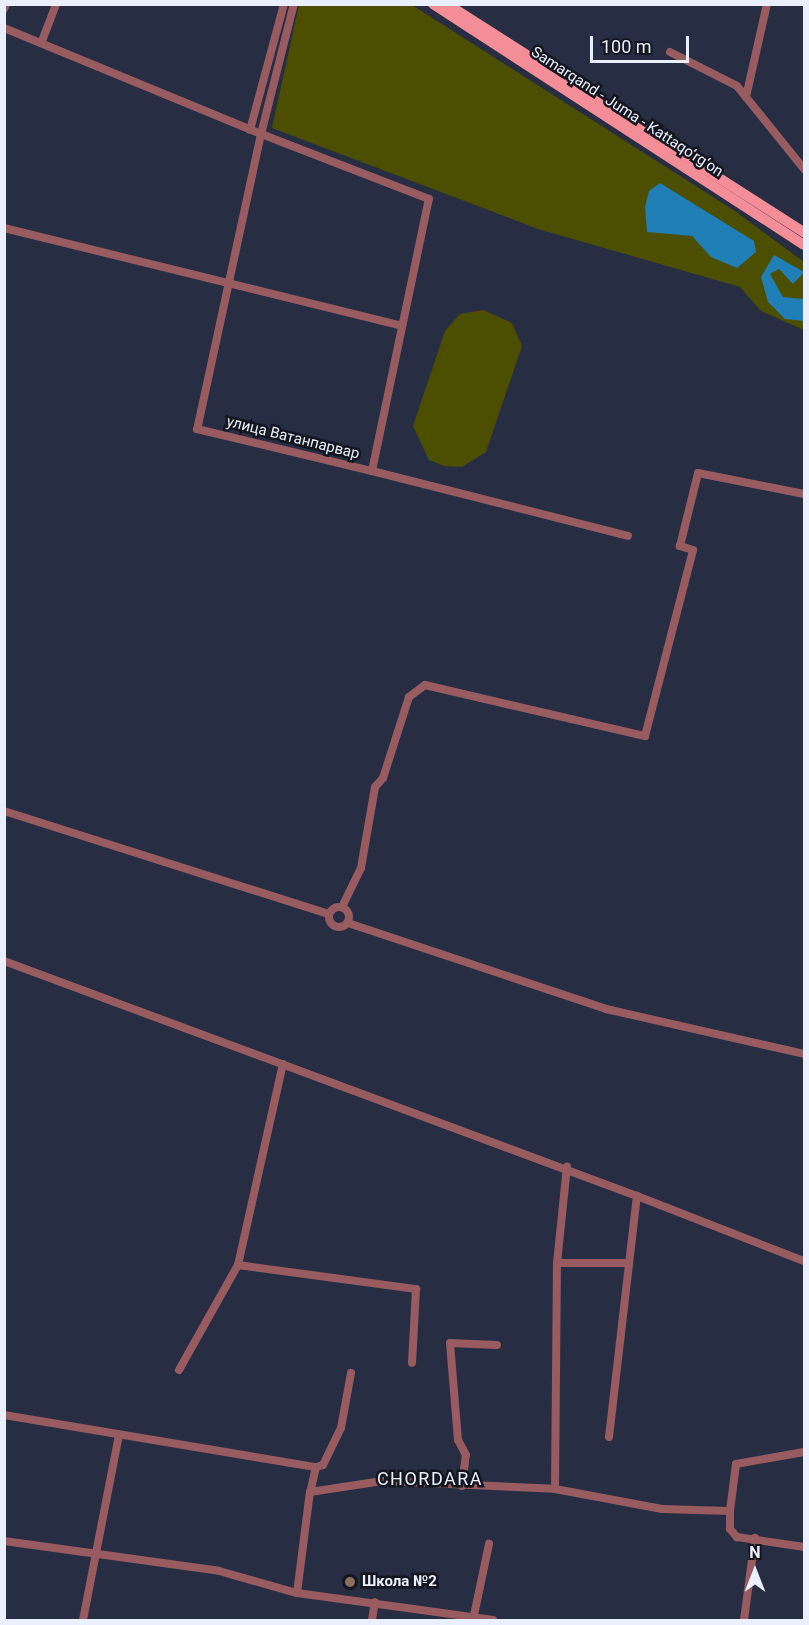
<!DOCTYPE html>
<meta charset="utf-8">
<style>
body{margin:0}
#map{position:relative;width:809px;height:1625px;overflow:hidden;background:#272d42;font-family:Roboto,sans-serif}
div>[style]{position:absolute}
.green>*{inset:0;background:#4c4f00}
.water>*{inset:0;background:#207fb7}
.minor>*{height:8px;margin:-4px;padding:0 4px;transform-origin:4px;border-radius:4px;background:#985b60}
.minor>.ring{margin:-4px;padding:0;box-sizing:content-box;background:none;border:8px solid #985b60;border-radius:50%}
.major>*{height:10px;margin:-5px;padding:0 5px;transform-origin:5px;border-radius:5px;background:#f38d97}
.dots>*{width:16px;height:16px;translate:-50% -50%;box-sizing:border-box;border:3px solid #13161f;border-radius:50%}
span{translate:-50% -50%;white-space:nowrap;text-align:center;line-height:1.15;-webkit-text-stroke:5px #13161f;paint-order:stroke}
.street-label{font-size:15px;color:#eaeffd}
.poi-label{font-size:15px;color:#eaeffd;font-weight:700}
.left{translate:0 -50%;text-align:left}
.quarter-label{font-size:18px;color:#eaeffd;letter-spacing:1.5px}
.frame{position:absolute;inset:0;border:6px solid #eaeffd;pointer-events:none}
.north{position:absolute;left:725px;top:1541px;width:60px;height:60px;-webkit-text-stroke:4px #13161f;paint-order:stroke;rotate:0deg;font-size:16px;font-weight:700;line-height:24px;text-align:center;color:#eaeffd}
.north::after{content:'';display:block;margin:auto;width:21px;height:27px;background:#eaeffd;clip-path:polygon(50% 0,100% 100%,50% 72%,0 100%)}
.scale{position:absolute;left:590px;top:36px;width:99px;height:27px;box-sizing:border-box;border:3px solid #eaeffd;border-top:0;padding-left:8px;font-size:18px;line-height:21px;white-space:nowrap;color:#eaeffd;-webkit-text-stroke:4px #13161f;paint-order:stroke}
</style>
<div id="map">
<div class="green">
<i style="clip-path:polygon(299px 5px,412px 5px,735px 211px,804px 262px,804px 330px,761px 311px,740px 287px,538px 229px,272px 128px)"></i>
<i style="clip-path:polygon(483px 310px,512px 323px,522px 346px,486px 452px,462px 467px,444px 466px,429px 460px,413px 426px,445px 331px,460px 314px)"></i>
</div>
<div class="water">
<i style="clip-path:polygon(660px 183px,754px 241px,756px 252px,737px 268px,711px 257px,692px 236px,647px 232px,645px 207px,649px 191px)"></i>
<i style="clip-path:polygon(774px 255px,804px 272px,793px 284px,779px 269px,770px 274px,783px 297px,803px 299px,804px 321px,785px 319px,768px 302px,761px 277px)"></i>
</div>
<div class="minor">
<i style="left:4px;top:9px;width:5px;rotate:-68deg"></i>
<i style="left:4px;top:28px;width:278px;rotate:22.4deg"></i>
<i style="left:261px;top:134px;width:302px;rotate:102.2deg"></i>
<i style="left:197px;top:429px;width:180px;rotate:13.5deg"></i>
<i style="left:372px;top:471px;width:278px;rotate:-78.2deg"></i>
<i style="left:429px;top:199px;width:180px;rotate:-158.8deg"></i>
<i style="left:261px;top:134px;width:134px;rotate:-75.8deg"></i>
<i style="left:42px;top:41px;width:40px;rotate:-69deg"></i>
<i style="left:670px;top:52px;width:75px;rotate:26.9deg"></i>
<i style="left:737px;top:86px;width:107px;rotate:51.1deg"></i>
<i style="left:746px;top:97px;width:95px;rotate:-77.3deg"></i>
<i style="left:250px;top:130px;width:131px;rotate:-74.9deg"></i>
<i style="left:4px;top:228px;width:410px;rotate:13.8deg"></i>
<i style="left:372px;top:471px;width:264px;rotate:14.2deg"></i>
<i style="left:4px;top:811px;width:341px;rotate:17.6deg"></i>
<i class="ring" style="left:329px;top:907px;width:12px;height:12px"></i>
<i style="left:342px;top:907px;width:43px;rotate:-64deg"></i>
<i style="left:361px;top:868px;width:82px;rotate:-80.2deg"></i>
<i style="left:375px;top:787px;width:12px;rotate:-48deg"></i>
<i style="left:383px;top:778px;width:85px;rotate:-72.2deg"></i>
<i style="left:409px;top:697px;width:20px;rotate:-37deg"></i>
<i style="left:425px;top:685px;width:226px;rotate:13.1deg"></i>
<i style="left:645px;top:736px;width:192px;rotate:-75.5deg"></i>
<i style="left:693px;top:550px;width:14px;rotate:-163deg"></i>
<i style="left:680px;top:546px;width:75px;rotate:-76.1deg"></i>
<i style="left:698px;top:473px;width:108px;rotate:11.2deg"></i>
<i style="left:348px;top:923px;width:272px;rotate:18.4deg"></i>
<i style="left:606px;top:1009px;width:203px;rotate:12.8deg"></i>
<i style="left:4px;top:961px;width:675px;rotate:20.37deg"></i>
<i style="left:557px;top:1263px;width:97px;rotate:-84.1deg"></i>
<i style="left:238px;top:1265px;width:180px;rotate:7.7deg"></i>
<i style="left:416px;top:1289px;width:74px;rotate:93.1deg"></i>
<i style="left:179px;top:1370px;width:120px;rotate:-60.7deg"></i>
<i style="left:238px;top:1265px;width:206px;rotate:-77.4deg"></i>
<i style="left:4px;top:1415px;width:316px;rotate:9.5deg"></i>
<i style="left:316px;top:1467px;width:26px;rotate:103deg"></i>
<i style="left:310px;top:1492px;width:73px;rotate:-8.7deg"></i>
<i style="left:382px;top:1481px;width:173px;rotate:2.6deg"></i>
<i style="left:555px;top:1489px;width:226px;rotate:-89.5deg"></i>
<i style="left:557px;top:1263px;width:69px"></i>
<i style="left:609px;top:1437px;width:243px;rotate:-83.4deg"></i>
<i style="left:637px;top:1196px;width:179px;rotate:21.3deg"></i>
<i style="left:316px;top:1467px;width:7px;rotate:-16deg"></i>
<i style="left:323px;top:1465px;width:41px;rotate:-64.1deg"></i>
<i style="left:341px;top:1428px;width:56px;rotate:-79.7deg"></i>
<i style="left:462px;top:1486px;width:31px;rotate:-83deg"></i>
<i style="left:466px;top:1455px;width:17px;rotate:-118deg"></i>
<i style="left:458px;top:1440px;width:97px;rotate:-94.7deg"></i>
<i style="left:450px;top:1343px;width:47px;rotate:2.4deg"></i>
<i style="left:555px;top:1489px;width:109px;rotate:10.6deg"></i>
<i style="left:662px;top:1509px;width:68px;rotate:1.7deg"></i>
<i style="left:730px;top:1511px;width:18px;rotate:90deg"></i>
<i style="left:730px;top:1529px;width:11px;rotate:49deg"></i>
<i style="left:737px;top:1537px;width:68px;rotate:8.5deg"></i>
<i style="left:730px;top:1511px;width:47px;rotate:-82.7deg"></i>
<i style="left:736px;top:1464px;width:69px;rotate:-10deg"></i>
<i style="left:4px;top:1541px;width:217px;rotate:7.9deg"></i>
<i style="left:219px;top:1571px;width:81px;rotate:15.8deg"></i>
<i style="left:297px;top:1593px;width:198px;rotate:7.8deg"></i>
<i style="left:297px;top:1593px;width:102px;rotate:-82.7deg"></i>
<i style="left:83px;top:1620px;width:188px;rotate:-79deg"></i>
<i style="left:372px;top:1620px;width:18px;rotate:-81deg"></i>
<i style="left:473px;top:1620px;width:78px;rotate:-78.1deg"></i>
<i style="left:744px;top:1620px;width:83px;rotate:-82.4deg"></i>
</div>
<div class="major">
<i style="left:433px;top:4px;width:442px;rotate:33deg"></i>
<i style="left:447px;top:4px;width:424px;rotate:32.6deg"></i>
</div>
<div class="dots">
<i style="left:350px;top:1582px;background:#8d6e63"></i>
</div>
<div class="street-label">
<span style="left:627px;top:112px;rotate:33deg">Samarqand - Juma - Kattaqo‘rg‘on</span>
<span style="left:293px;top:438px;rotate:14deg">улица Ватанпарвар</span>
</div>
<div class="poi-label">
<span class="left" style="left:362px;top:1582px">Школа №2</span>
</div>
<div class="quarter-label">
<span style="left:430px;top:1479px">CHORDARA</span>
</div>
<div class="frame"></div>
<div class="north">N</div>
<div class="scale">100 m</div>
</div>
